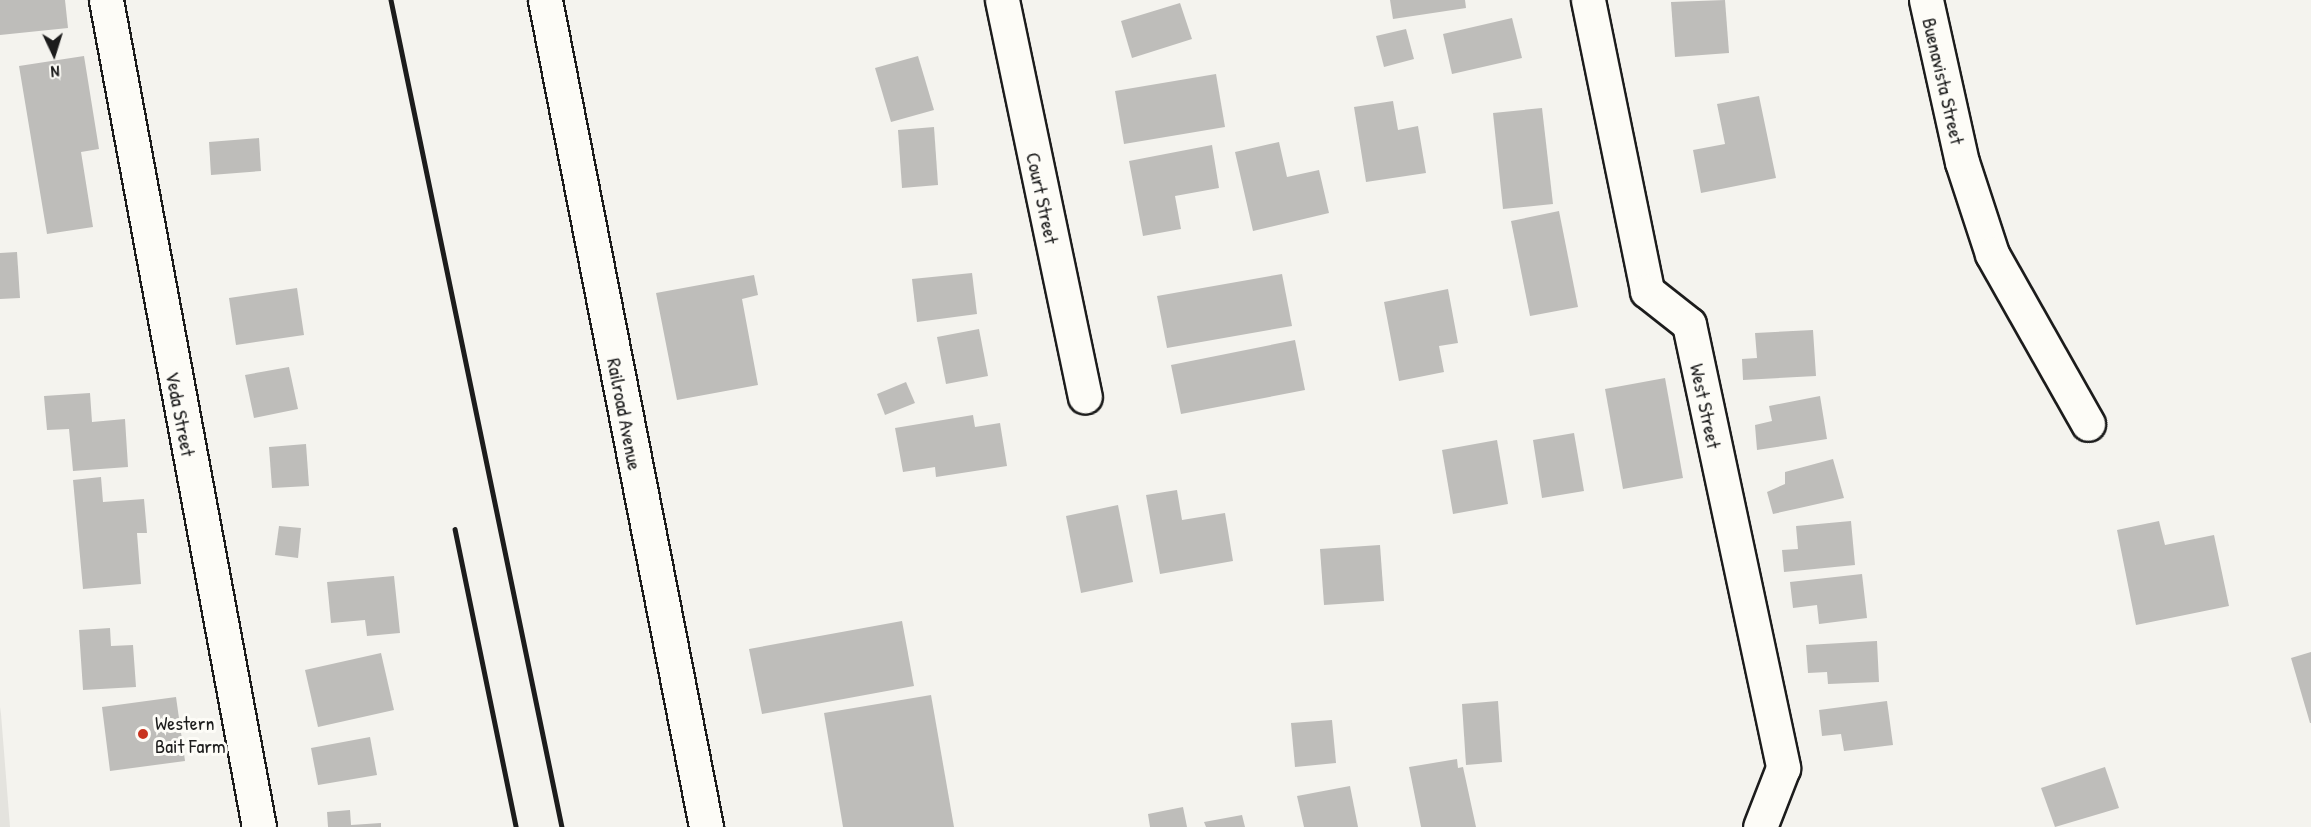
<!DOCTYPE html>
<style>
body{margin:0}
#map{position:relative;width:2311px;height:827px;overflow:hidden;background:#f4f3ee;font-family:"Patrick Hand",sans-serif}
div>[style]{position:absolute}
.built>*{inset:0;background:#e4e3de}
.building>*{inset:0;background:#bebdba}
.roads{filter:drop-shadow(2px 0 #1c1c1c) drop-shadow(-2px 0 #1c1c1c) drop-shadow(0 2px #1c1c1c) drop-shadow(0 -2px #1c1c1c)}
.minor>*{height:33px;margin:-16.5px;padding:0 16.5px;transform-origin:16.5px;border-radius:16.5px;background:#fdfcf7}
.secondary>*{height:33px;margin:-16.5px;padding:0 16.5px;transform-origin:16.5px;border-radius:16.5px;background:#fdfcf7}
.rail>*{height:4.5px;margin:-2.25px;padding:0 2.25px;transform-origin:2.25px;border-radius:2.25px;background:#1c1c1c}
.dots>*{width:16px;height:16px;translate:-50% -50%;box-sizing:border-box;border:3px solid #fdfcf7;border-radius:50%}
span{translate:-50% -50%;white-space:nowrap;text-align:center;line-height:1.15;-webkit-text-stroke:6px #fdfcf7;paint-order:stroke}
.street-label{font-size:20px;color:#1c1c1c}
.poi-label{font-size:20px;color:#1c1c1c}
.left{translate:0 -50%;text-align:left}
.north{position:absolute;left:24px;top:24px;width:60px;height:60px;-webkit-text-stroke:4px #fdfcf7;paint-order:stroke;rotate:176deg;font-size:16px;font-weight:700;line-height:24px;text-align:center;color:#1c1c1c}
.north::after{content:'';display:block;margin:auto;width:21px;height:27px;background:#1c1c1c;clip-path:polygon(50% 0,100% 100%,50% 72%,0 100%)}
</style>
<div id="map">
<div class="built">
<i style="clip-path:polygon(0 707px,1px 714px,10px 827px,0 827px)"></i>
</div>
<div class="building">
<i style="clip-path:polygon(0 0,65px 0,68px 28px,0 35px)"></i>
<i style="clip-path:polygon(1390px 0,1465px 0,1466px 8px,1393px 19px)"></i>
<i style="clip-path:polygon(1725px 0,1729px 53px,1675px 57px,1671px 2px)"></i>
<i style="clip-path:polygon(1180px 3px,1192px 39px,1132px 58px,1121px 21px)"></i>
<i style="clip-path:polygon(1512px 18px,1522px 58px,1452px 74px,1443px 34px)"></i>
<i style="clip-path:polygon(1406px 29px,1414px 59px,1384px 67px,1376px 36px)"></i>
<i style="clip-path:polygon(84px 56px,99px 149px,81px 152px,93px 227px,47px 234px,19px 66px)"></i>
<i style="clip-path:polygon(918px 56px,934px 110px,891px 122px,875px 68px)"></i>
<i style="clip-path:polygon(1216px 74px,1225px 127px,1124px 144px,1115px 91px)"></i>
<i style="clip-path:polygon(1759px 96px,1776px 178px,1701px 193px,1693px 150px,1725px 144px,1717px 104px)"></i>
<i style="clip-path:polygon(1393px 101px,1398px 130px,1418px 126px,1426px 173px,1366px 182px,1354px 107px)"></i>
<i style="clip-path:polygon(1542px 108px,1553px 204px,1503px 209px,1493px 113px)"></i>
<i style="clip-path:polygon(934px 127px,938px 185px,902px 188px,898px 130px)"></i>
<i style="clip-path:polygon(259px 138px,261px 171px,211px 175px,209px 142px)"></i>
<i style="clip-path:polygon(1279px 142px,1287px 177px,1319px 170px,1329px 213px,1253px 231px,1235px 152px)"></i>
<i style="clip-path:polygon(1212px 145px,1219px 188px,1175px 196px,1181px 229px,1143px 236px,1129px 161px)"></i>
<i style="clip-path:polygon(1559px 211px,1578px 307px,1530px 316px,1511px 221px)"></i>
<i style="clip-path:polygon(17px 252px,20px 298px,0 299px,0 253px)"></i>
<i style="clip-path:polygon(972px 273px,977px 314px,917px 322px,912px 279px)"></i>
<i style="clip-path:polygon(1282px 274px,1292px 326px,1167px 348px,1157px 296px)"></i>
<i style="clip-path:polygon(754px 275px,758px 295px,742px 299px,758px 385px,677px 400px,656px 293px)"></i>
<i style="clip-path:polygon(297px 288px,304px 335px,236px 345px,229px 298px)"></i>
<i style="clip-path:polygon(1448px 289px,1458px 343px,1439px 346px,1444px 372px,1399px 381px,1384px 302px)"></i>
<i style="clip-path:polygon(979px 329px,988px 376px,946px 384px,937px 337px)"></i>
<i style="clip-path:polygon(1813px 330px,1816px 376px,1743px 380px,1742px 359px,1757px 358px,1755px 333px)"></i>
<i style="clip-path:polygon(1295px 340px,1305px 390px,1181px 414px,1171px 365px)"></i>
<i style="clip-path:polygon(289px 367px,298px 409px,254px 418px,245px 375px)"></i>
<i style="clip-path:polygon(1665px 378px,1683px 478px,1623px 489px,1605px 389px)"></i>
<i style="clip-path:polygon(906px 382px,915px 403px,885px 415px,877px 394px)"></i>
<i style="clip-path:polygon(90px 393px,92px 422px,125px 419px,128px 467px,73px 471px,69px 429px,47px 430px,44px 396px)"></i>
<i style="clip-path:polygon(1820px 396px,1827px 439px,1757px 450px,1755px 425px,1772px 421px,1769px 406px)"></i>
<i style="clip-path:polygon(973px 415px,975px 427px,1000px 423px,1007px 466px,936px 477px,935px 467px,903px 472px,895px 428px)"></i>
<i style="clip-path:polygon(1574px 433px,1584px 491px,1542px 498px,1533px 440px)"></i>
<i style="clip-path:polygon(1497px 440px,1508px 504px,1453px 514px,1442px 450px)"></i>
<i style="clip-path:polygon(306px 444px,309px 486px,272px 488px,269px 447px)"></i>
<i style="clip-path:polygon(1833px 459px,1844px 498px,1773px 514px,1767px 492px,1785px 484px,1785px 472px)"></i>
<i style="clip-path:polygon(101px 477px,103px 502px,144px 499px,147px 533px,137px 533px,141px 584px,83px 589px,73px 480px)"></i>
<i style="clip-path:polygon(1177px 490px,1182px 520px,1225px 513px,1233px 561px,1160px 574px,1146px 495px)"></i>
<i style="clip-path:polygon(1118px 505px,1133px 582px,1081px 593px,1066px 516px)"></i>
<i style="clip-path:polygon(1851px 521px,1855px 565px,1784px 572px,1782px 550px,1798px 549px,1796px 526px)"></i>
<i style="clip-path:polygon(2159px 521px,2165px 545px,2214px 535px,2229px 606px,2136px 625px,2117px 530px)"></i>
<i style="clip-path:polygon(279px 526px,301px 528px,298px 558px,275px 555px)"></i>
<i style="clip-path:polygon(1380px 545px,1384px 601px,1324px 605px,1320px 549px)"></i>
<i style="clip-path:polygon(1862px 574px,1867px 618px,1819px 624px,1817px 605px,1793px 608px,1790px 582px)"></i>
<i style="clip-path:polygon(394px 576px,400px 633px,367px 636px,365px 620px,331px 623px,327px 582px)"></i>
<i style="clip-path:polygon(902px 621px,914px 686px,762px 714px,749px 649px)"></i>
<i style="clip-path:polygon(110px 628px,111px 646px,133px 645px,136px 687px,83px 690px,79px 630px)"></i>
<i style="clip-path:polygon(1877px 641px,1879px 682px,1828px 684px,1827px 672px,1808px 673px,1806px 645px)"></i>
<i style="clip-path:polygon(2311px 652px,2311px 723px,2310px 723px,2291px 658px)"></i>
<i style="clip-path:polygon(381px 653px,394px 710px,318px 727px,305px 670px)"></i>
<i style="clip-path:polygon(931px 695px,954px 827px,843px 827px,824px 713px)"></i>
<i style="clip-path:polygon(176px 697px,185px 761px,110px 771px,102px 707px)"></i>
<i style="clip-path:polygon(1498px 701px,1502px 762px,1466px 765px,1462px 704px)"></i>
<i style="clip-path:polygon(1887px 701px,1893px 745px,1844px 751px,1841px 734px,1822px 736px,1819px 710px)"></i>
<i style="clip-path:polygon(1332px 720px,1336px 763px,1295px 767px,1291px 723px)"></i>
<i style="clip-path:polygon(370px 737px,377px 775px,318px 785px,311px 748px)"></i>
<i style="clip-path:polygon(1457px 759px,1458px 768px,1463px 767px,1476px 827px,1421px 827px,1409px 767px)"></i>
<i style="clip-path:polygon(2105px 767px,2119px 808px,2055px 827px,2041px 788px)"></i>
<i style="clip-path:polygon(1350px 786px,1358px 827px,1304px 827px,1297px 796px)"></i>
<i style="clip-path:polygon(1183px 807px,1187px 827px,1150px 827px,1148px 814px)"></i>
<i style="clip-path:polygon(350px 810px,351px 825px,381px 823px,381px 827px,328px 827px,327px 812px)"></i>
<i style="clip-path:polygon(1242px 815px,1245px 827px,1206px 827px,1204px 822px)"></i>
</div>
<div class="roads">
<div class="minor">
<i style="left:106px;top:0;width:841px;rotate:79.52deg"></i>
<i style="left:1002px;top:0;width:405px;rotate:78.2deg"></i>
<i style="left:1588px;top:0;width:297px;rotate:78.5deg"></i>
<i style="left:1647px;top:291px;width:53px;rotate:38.2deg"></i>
<i style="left:1689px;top:324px;width:454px;rotate:78deg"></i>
<i style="left:1783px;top:768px;width:63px;rotate:111.3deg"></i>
<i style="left:1926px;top:0;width:166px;rotate:77.5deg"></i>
<i style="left:1962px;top:162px;width:97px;rotate:71.9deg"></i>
<i style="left:1992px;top:254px;width:195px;rotate:60.5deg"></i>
</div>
<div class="secondary">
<i style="left:545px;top:0;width:843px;rotate:78.98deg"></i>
</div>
</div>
<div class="rail">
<i style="left:391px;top:0;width:844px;rotate:78.32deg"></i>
<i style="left:455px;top:529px;width:304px;rotate:78.4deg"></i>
</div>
<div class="dots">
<i style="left:143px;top:734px;background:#c8321e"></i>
</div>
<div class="street-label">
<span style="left:1944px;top:81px;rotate:77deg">Buenavista Street</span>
<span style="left:1043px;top:198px;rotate:78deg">Court Street</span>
<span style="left:1706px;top:406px;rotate:78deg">West Street</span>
<span style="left:181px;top:414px;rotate:79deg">Veda Street</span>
<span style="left:625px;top:414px;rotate:79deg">Railroad Avenue</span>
</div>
<div class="poi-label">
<span class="left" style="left:155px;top:734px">Western<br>Bait Farm</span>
</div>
<div class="north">N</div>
</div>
